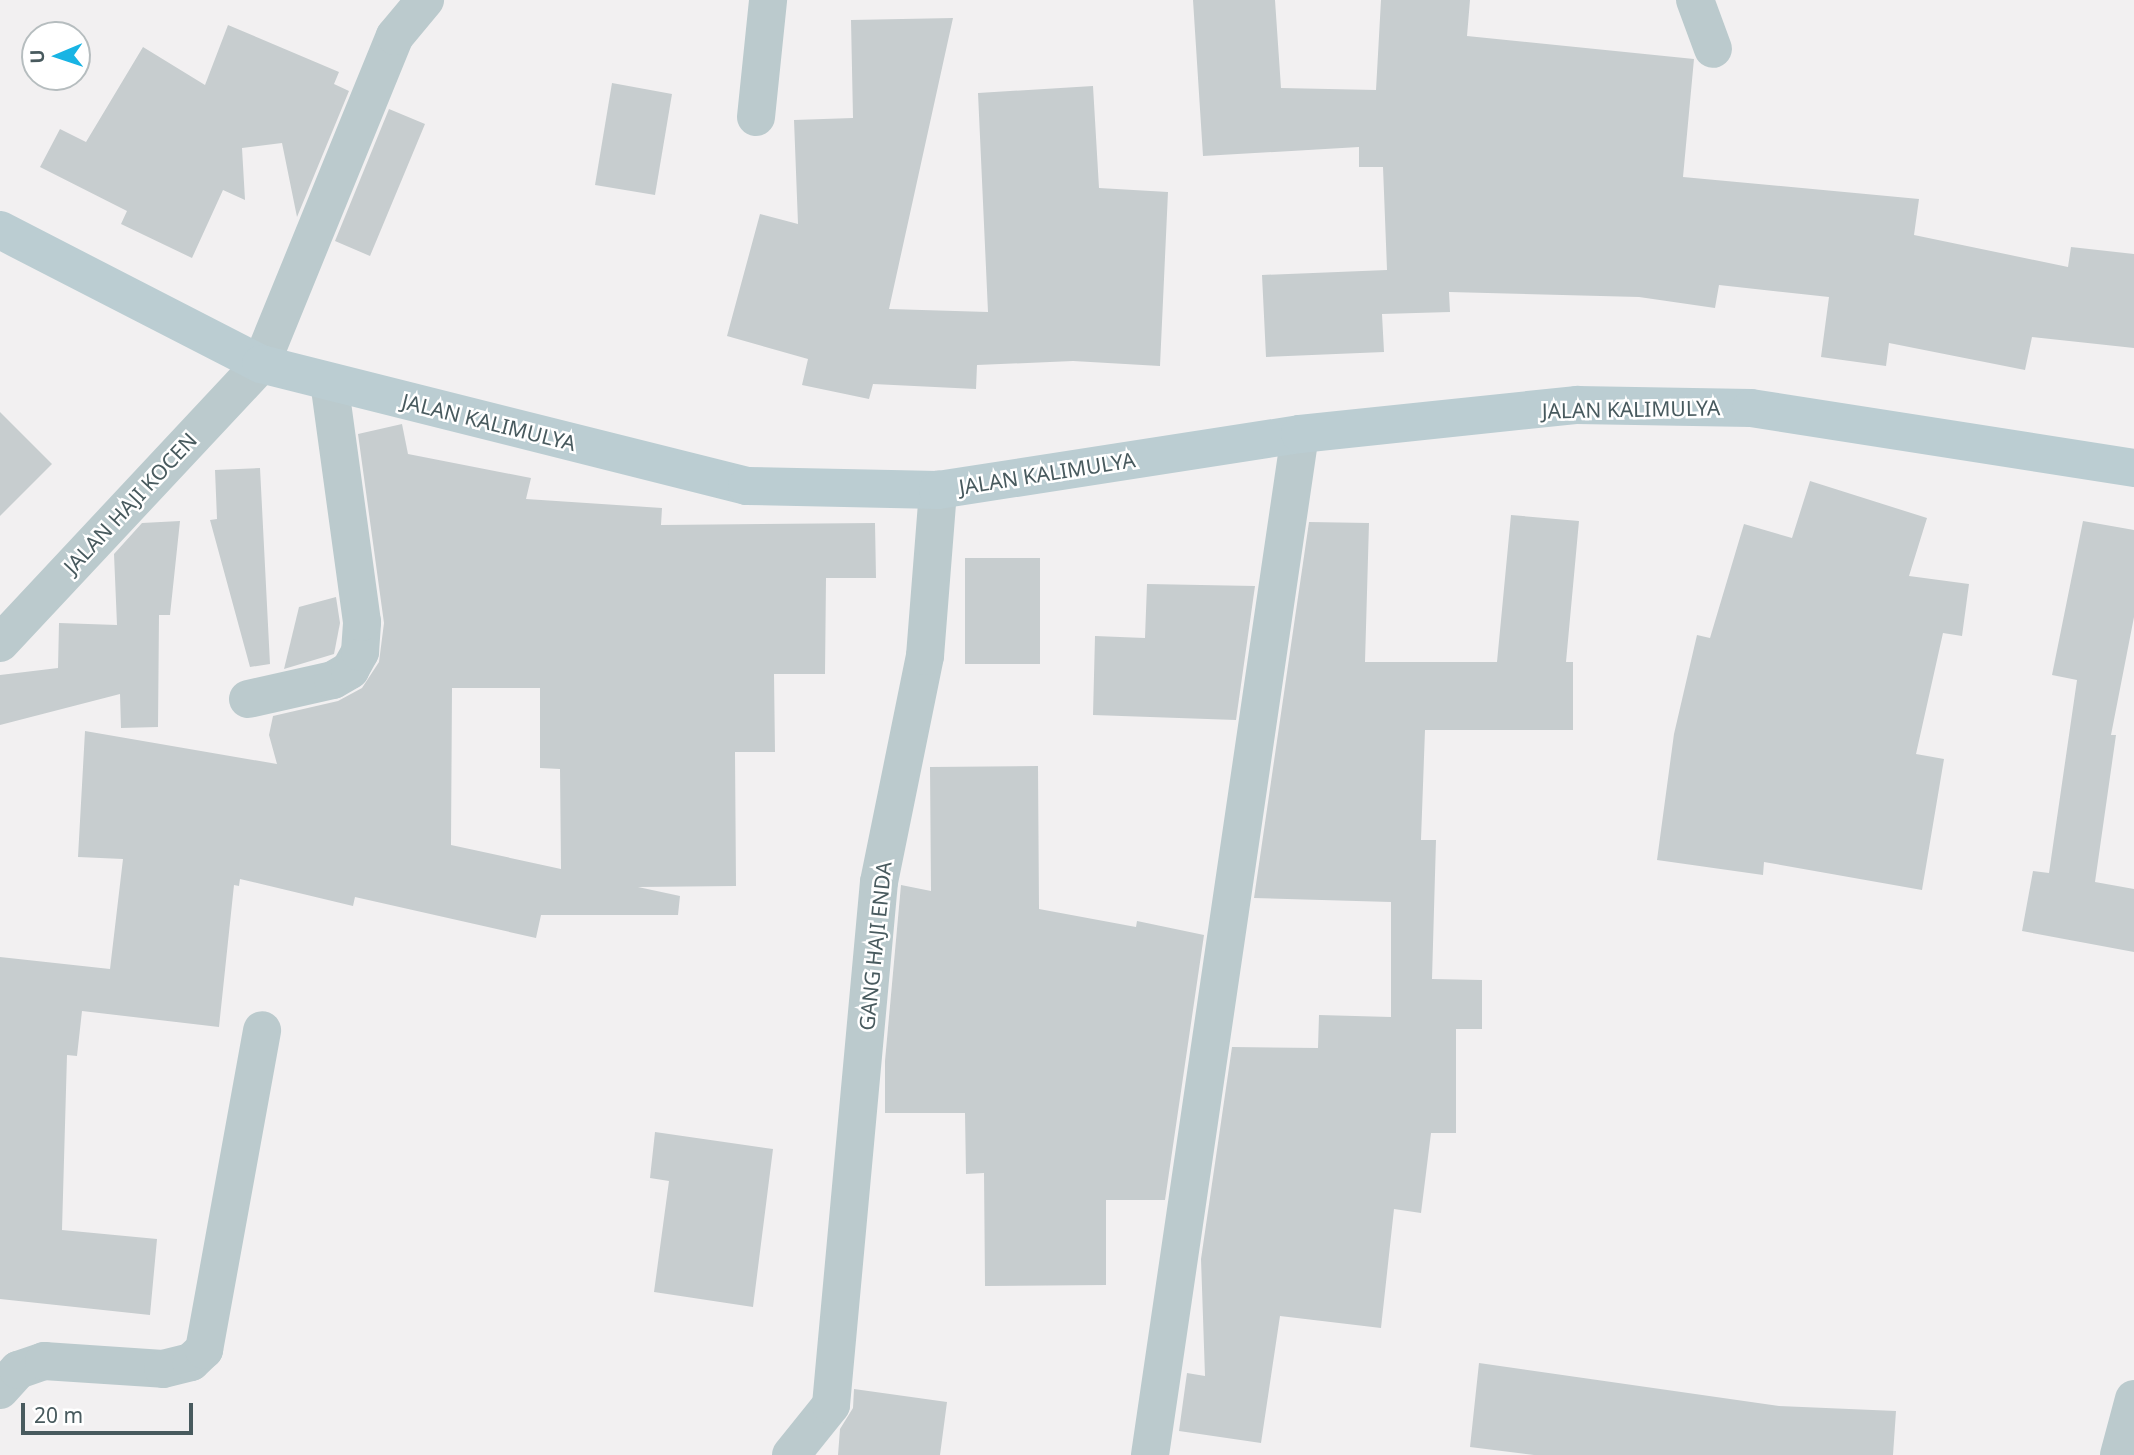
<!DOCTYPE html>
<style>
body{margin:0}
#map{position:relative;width:2134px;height:1455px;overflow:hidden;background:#f2f0f1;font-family:"Noto Sans",sans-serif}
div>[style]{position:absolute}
.building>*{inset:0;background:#c7cdcf}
.street>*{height:38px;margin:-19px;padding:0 19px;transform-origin:19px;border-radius:19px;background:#bbcacd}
.secondary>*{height:38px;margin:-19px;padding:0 19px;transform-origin:19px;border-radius:19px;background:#bbcdd2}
span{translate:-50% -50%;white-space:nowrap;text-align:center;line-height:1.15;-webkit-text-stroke:5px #fff;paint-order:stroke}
.street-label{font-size:21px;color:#485a5e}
.north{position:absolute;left:21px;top:21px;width:70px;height:70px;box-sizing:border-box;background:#fff;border:2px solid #b6bdbf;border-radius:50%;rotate:268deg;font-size:19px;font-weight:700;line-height:28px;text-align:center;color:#485a5e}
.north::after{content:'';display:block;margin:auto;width:24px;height:32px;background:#18b4e4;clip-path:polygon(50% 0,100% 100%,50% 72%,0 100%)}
.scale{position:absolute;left:21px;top:1403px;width:172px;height:32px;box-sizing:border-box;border:4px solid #485a5e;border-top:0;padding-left:9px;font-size:21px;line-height:24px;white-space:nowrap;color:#485a5e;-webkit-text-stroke:5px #fff;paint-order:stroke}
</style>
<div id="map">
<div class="building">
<i style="clip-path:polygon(1193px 0,1275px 0,1281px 88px,1376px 90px,1381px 0,1470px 0,1467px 36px,1694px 59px,1683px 177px,1919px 199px,1914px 235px,2068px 267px,2071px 247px,2134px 254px,2134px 348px,2032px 337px,2025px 370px,1889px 343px,1886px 366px,1821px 357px,1829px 297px,1719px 285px,1715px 308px,1639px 297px,1449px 292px,1450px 312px,1382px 314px,1384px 352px,1266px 357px,1262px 275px,1387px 270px,1383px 167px,1359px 167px,1359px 147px,1203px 156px)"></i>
<i style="clip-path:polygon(953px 18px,889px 309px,988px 312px,978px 93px,1093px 86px,1099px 188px,1168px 192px,1160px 366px,1073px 361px,977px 365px,976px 389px,873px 384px,869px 399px,802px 385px,808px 359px,727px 336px,760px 214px,798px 224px,794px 120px,853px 118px,851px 20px)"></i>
<i style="clip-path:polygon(228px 25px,339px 72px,334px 84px,349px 91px,297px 217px,282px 143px,242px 148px,245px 200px,223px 190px,192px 258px,121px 224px,127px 211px,40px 167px,60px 129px,86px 142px,143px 47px,205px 85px)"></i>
<i style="clip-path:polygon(612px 83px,672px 94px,655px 195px,595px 185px)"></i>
<i style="clip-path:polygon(389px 109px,425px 124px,370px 256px,335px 241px)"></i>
<i style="clip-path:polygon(0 412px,52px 464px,0 516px)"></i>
<i style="clip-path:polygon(evenodd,402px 424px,408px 454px,531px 478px,526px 499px,662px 508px,661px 525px,875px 523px,876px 578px,826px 578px,825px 674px,774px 674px,775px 752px,735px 752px,736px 886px,638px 887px,680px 896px,678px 915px,541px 915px,536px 938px,355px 897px,353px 906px,240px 879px,239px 886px,234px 885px,219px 1027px,82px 1011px,77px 1056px,67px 1055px,62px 1230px,157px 1239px,150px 1315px,0 1299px,0 957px,110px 969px,123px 859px,78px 857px,85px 731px,277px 764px,269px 735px,273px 716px,338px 701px,362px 688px,379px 662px,384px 623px,358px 434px,402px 424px,452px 688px,540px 688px,540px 768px,560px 769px,561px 869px,451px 845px,452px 688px)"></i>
<i style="clip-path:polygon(260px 468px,270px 664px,250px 667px,210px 520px,217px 519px,215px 470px)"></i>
<i style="clip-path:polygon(1810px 481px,1927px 518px,1909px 576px,1969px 584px,1962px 636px,1943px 633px,1916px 754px,1944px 759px,1922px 890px,1764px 862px,1763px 875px,1657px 860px,1674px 734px,1697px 635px,1710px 638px,1744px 524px,1792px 538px)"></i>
<i style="clip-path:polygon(1511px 515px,1579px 521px,1566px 662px,1573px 662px,1573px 730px,1425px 730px,1421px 840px,1436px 840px,1432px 979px,1482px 980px,1482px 1029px,1456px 1029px,1456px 1133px,1431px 1133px,1421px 1213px,1394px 1209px,1381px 1328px,1280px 1316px,1261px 1443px,1179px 1431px,1187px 1373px,1205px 1376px,1201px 1259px,1232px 1047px,1318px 1048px,1319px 1015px,1391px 1017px,1391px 902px,1254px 898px,1309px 522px,1369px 523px,1365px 662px,1497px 662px)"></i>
<i style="clip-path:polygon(180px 521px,170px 615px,159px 615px,158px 727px,121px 728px,120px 694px,0 725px,0 675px,58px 668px,59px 623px,117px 625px,114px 554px,142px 523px)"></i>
<i style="clip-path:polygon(2083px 521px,2134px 530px,2134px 617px,2111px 735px,2116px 735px,2095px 882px,2134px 889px,2134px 952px,2022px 931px,2033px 871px,2049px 873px,2077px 680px,2052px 675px)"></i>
<i style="clip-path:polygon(965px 558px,1040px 558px,1040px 664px,965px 664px)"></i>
<i style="clip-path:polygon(1147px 584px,1255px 586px,1236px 720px,1093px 715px,1095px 636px,1145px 638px)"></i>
<i style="clip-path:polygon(336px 597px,340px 623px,334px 654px,284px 669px,299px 607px)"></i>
<i style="clip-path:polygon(1038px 766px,1039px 909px,1136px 927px,1137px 921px,1204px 935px,1165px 1200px,1106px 1200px,1106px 1285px,985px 1286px,984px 1173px,966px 1174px,965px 1113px,885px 1113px,885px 1061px,901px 885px,931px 891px,930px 767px)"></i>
<i style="clip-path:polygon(655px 1132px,773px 1149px,753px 1307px,654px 1292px,669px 1181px,650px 1178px)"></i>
<i style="clip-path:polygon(1479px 1363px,1779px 1406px,1896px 1411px,1893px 1455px,1534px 1455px,1470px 1447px)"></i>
<i style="clip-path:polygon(854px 1389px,947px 1402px,940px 1455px,838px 1455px,840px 1429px,853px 1408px)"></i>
</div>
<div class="street">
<i style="left:1695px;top:0;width:52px;rotate:69.8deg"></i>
<i style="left:756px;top:117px;width:118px;rotate:-84.1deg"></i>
<i style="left:0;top:643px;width:382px;rotate:-46.9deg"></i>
<i style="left:261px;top:364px;width:354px;rotate:-67.8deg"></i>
<i style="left:395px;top:36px;width:47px;rotate:-50.2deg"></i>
<i style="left:248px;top:699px;width:87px;rotate:-12.6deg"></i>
<i style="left:333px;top:680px;width:20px;rotate:-30deg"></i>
<i style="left:350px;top:670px;width:21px;rotate:-61deg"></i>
<i style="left:360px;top:652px;width:30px;rotate:-86deg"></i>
<i style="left:362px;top:622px;width:242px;rotate:-97.8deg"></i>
<i style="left:0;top:1390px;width:27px;rotate:-48deg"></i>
<i style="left:18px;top:1370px;width:28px;rotate:-19deg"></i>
<i style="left:44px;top:1361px;width:119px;rotate:3.8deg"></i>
<i style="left:163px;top:1369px;width:29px;rotate:-14deg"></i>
<i style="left:191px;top:1362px;width:18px;rotate:-43deg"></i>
<i style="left:204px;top:1350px;width:325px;rotate:-79.7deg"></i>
<i style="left:791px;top:1455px;width:64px;rotate:-51.3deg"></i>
<i style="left:831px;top:1405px;width:525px;rotate:-84.76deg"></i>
<i style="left:879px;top:882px;width:231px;rotate:-78.5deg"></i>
<i style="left:925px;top:656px;width:167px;rotate:-85.5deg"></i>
<i style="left:1150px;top:1455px;width:1032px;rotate:-81.64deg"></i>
<i style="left:2119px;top:1455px;width:58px;rotate:-75deg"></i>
</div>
<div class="secondary">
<i style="left:0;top:230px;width:293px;rotate:27.2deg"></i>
<i style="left:261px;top:364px;width:501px;rotate:14.09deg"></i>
<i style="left:747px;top:486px;width:191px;rotate:1.2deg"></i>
<i style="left:938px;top:490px;width:366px;rotate:-8.8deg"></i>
<i style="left:1300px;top:434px;width:279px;rotate:-6deg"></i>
<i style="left:1577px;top:405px;width:174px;rotate:1deg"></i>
<i style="left:1751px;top:408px;width:388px;rotate:8.9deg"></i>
</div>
<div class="street-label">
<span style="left:1631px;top:409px;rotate:-1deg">JALAN KALIMULYA</span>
<span style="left:489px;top:422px;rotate:14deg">JALAN KALIMULYA</span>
<span style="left:1047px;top:473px;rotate:-9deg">JALAN KALIMULYA</span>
<span style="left:130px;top:503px;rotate:-47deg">JALAN HAJI KOCEN</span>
<span style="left:875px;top:946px;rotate:-84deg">GANG HAJI ENDA</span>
</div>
<div class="north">U</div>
<div class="scale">20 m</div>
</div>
